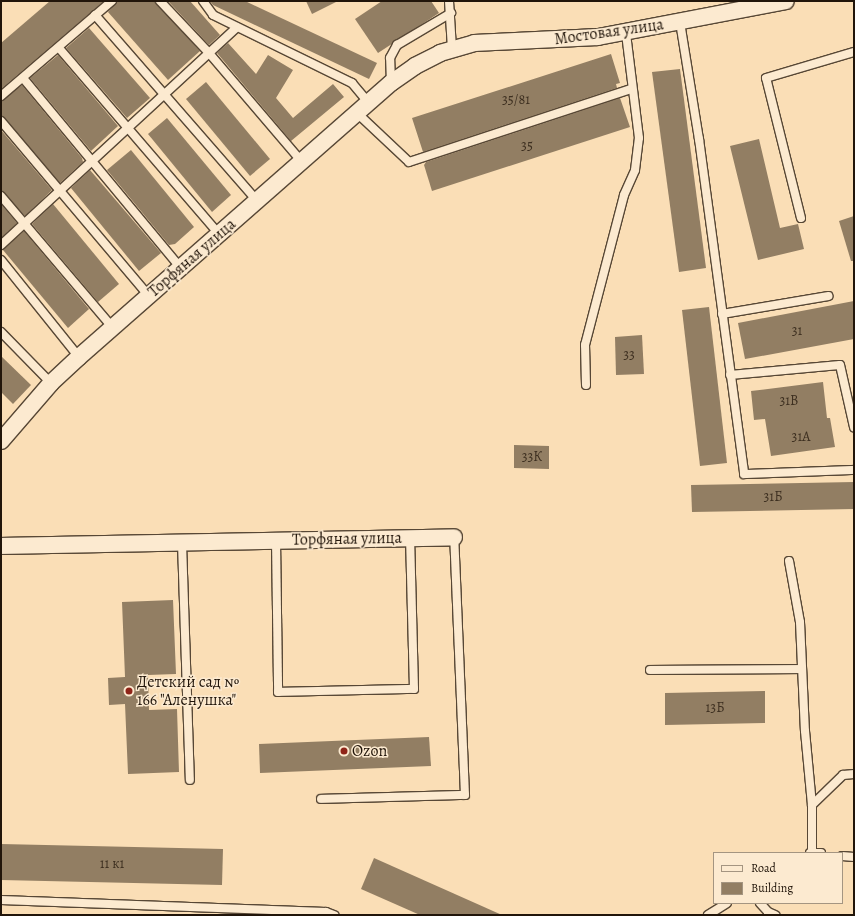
<!DOCTYPE html>
<meta charset="utf-8">
<style>
body{margin:0}
#map{position:relative;width:855px;height:916px;overflow:hidden;background:#fadeb6;font-family:Alegreya,serif}
div>[style]{position:absolute}
.building>*{inset:0;background:#927e63}
.roads{filter:drop-shadow(1px 0 #574735) drop-shadow(-1px 0 #574735) drop-shadow(0 1px #574735) drop-shadow(0 -1px #574735)}
.lane>*{height:8px;margin:-4px;padding:0 4px;transform-origin:4px;border-radius:4px;background:#fcead0}
.street>*{height:16px;margin:-8px;padding:0 8px;transform-origin:8px;border-radius:8px;background:#fcead0}
.dots>*{width:11px;height:11px;translate:-50% -50%;box-sizing:border-box;border:2px solid #fcead0;border-radius:50%}
span{translate:-50% -50%;white-space:nowrap;text-align:center;line-height:1.15;-webkit-text-stroke:3px #fcead0;paint-order:stroke}
.number-label{font-size:14px;color:#3d2f20}
.number-label span{-webkit-text-stroke-width:0}
.street-label{font-size:16px;color:#21150a}
.poi-label{font-size:16px;color:#21150a}
.left{translate:0 -50%;text-align:left}
.frame{position:absolute;inset:0;border:2px solid #21150a;pointer-events:none}
.legend{position:absolute;left:713px;top:852px;width:130px;height:52px;box-sizing:border-box;background:#fcead0;border:1px solid #a49581;margin:0;padding:5px 7px;list-style:none;font-size:12px;color:#21150a}
.legend li{display:flex;align-items:center;gap:8px;height:20px}
.legend b{width:20px;border:1px solid #a49581}
</style>
<div id="map">
<div class="building">
<i style="clip-path:polygon(50px 1px,104px 1px,1px 89px,1px 43px)"></i>
<i style="clip-path:polygon(117px 1px,155px 1px,200px 51px,168px 80px,108px 12px)"></i>
<i style="clip-path:polygon(168px 1px,190px 1px,220px 35px,209px 45px)"></i>
<i style="clip-path:polygon(210px 1px,245px 1px,377px 63px,369px 79px,213px 5px)"></i>
<i style="clip-path:polygon(306px 1px,338px 1px,312px 14px)"></i>
<i style="clip-path:polygon(382px 1px,431px 1px,439px 13px,378px 53px,355px 19px)"></i>
<i style="clip-path:polygon(89px 28px,150px 98px,127px 118px,66px 48px)"></i>
<i style="clip-path:polygon(228px 43px,256px 74px,268px 55px,293px 70px,276px 98px,293px 118px,333px 84px,344px 97px,291px 141px,217px 53px)"></i>
<i style="clip-path:polygon(611px 54px,620px 83px,616px 84px,617px 88px,423px 152px,412px 118px)"></i>
<i style="clip-path:polygon(58px 55px,118px 126px,91px 151px,30px 78px)"></i>
<i style="clip-path:polygon(680px 69px,706px 268px,679px 272px,652px 72px)"></i>
<i style="clip-path:polygon(206px 82px,270px 159px,250px 176px,186px 99px)"></i>
<i style="clip-path:polygon(22px 85px,82px 158px,83px 162px,60px 183px,1px 116px,1px 101px)"></i>
<i style="clip-path:polygon(620px 98px,630px 127px,432px 191px,424px 165px,426px 162px)"></i>
<i style="clip-path:polygon(167px 118px,231px 195px,212px 212px,148px 134px)"></i>
<i style="clip-path:polygon(1px 130px,52px 190px,25px 216px,1px 191px)"></i>
<i style="clip-path:polygon(759px 139px,780px 228px,798px 224px,804px 249px,758px 260px,730px 146px)"></i>
<i style="clip-path:polygon(131px 150px,194px 227px,175px 244px,169px 245px,107px 170px)"></i>
<i style="clip-path:polygon(90px 170px,161px 253px,139px 271px,71px 188px)"></i>
<i style="clip-path:polygon(1px 204px,17px 223px,1px 238px)"></i>
<i style="clip-path:polygon(53px 204px,119px 284px,98px 302px,32px 224px)"></i>
<i style="clip-path:polygon(854px 216px,854px 261px,851px 261px,839px 221px)"></i>
<i style="clip-path:polygon(24px 231px,89px 309px,68px 328px,3px 250px)"></i>
<i style="clip-path:polygon(854px 301px,854px 339px,745px 359px,738px 323px)"></i>
<i style="clip-path:polygon(709px 307px,727px 463px,700px 466px,682px 310px)"></i>
<i style="clip-path:polygon(642px 335px,644px 374px,616px 375px,615px 337px)"></i>
<i style="clip-path:polygon(1px 356px,31px 385px,13px 404px,1px 392px)"></i>
<i style="clip-path:polygon(823px 382px,827px 418px,830px 418px,835px 447px,771px 456px,765px 419px,754px 420px,751px 391px)"></i>
<i style="clip-path:polygon(514px 445px,549px 446px,549px 469px,514px 468px)"></i>
<i style="clip-path:polygon(854px 482px,854px 509px,692px 512px,691px 485px)"></i>
<i style="clip-path:polygon(173px 600px,176px 674px,148px 675px,149px 710px,177px 709px,179px 772px,128px 774px,125px 704px,109px 705px,108px 678px,125px 677px,122px 602px)"></i>
<i style="clip-path:polygon(765px 691px,765px 723px,665px 725px,665px 693px)"></i>
<i style="clip-path:polygon(429px 737px,431px 766px,260px 773px,259px 744px)"></i>
<i style="clip-path:polygon(1px 844px,223px 849px,222px 885px,1px 880px)"></i>
<i style="clip-path:polygon(374px 858px,502px 915px,420px 915px,361px 889px)"></i>
</div>
<div class="roads">
<div class="lane">
<i style="left:160px;top:1px;width:71px;rotate:46.7deg"></i>
<i style="left:209px;top:53px;width:143px;rotate:49.5deg"></i>
<i style="left:203px;top:1px;width:17px;rotate:54deg"></i>
<i style="left:213px;top:15px;width:155px;rotate:26.1deg"></i>
<i style="left:352px;top:83px;width:26px;rotate:50deg"></i>
<i style="left:449px;top:1px;width:48px;rotate:86.4deg"></i>
<i style="left:95px;top:15px;width:247px;rotate:48.9deg"></i>
<i style="left:680px;top:22px;width:119px;rotate:80.8deg"></i>
<i style="left:699px;top:139px;width:338px;rotate:82.3deg"></i>
<i style="left:744px;top:474px;width:110px;rotate:-2.1deg"></i>
<i style="left:59px;top:48px;width:245px;rotate:49.3deg"></i>
<i style="left:23px;top:78px;width:247px;rotate:50.3deg"></i>
<i style="left:391px;top:83px;width:25px;rotate:-92deg"></i>
<i style="left:390px;top:58px;width:15px;rotate:-62deg"></i>
<i style="left:397px;top:45px;width:63px;rotate:-30.7deg"></i>
<i style="left:1px;top:96px;width:146px;rotate:-40.6deg"></i>
<i style="left:357px;top:113px;width:71px;rotate:43.3deg"></i>
<i style="left:409px;top:162px;width:234px;rotate:-18.2deg"></i>
<i style="left:1px;top:121px;width:229px;rotate:49.8deg"></i>
<i style="left:1px;top:196px;width:173px;rotate:49.7deg"></i>
<i style="left:801px;top:218px;width:144px;rotate:-104deg"></i>
<i style="left:766px;top:78px;width:92px;rotate:-16.5deg"></i>
<i style="left:1px;top:245px;width:321px;rotate:-42.7deg"></i>
<i style="left:1px;top:260px;width:124px;rotate:51.2deg"></i>
<i style="left:722px;top:314px;width:108px;rotate:-9.6deg"></i>
<i style="left:1px;top:332px;width:71px;rotate:45.6deg"></i>
<i style="left:730px;top:375px;width:110px;rotate:-5.2deg"></i>
<i style="left:840px;top:365px;width:64px;rotate:77.3deg"></i>
<i style="left:586px;top:385px;width:40px;rotate:-91.4deg"></i>
<i style="left:585px;top:345px;width:155px;rotate:-75.4deg"></i>
<i style="left:624px;top:195px;width:27px;rotate:-66deg"></i>
<i style="left:635px;top:170px;width:32px;rotate:-83deg"></i>
<i style="left:639px;top:138px;width:106px;rotate:-97.1deg"></i>
<i style="left:276px;top:540px;width:152px;rotate:89.2deg"></i>
<i style="left:278px;top:692px;width:136px;rotate:-1.3deg"></i>
<i style="left:414px;top:689px;width:152px;rotate:-91.5deg"></i>
<i style="left:182px;top:543px;width:237px;rotate:88.1deg"></i>
<i style="left:789px;top:561px;width:62px;rotate:79.8deg"></i>
<i style="left:800px;top:622px;width:109px;rotate:87.4deg"></i>
<i style="left:805px;top:731px;width:74px;rotate:84.6deg"></i>
<i style="left:650px;top:670px;width:152px;rotate:-0.4deg"></i>
<i style="left:321px;top:799px;width:144px;rotate:-1.6deg"></i>
<i style="left:465px;top:795px;width:258px;rotate:-92.4deg"></i>
<i style="left:812px;top:852px;width:47px;rotate:-90deg"></i>
<i style="left:812px;top:805px;width:43px;rotate:-44.1deg"></i>
<i style="left:843px;top:775px;width:11px;rotate:-5deg"></i>
<i style="left:810px;top:853px;width:11px"></i>
<i style="left:842px;top:856px;width:12px;rotate:5deg"></i>
<i style="left:1px;top:900px;width:325px;rotate:2.1deg"></i>
<i style="left:326px;top:912px;width:9px;rotate:21deg"></i>
<i style="left:760px;top:903px;width:12px;rotate:48deg"></i>
<i style="left:768px;top:912px;width:8px;rotate:23deg"></i>
<i style="left:708px;top:915px;width:22px;rotate:-32deg"></i>
</div>
<div class="street">
<i style="left:1px;top:441px;width:77px;rotate:-49.2deg"></i>
<i style="left:51px;top:383px;width:38px;rotate:-43deg"></i>
<i style="left:79px;top:357px;width:415px;rotate:-41.3deg"></i>
<i style="left:391px;top:83px;width:29px;rotate:-35deg"></i>
<i style="left:415px;top:66px;width:28px;rotate:-27deg"></i>
<i style="left:440px;top:53px;width:35px;rotate:-16deg"></i>
<i style="left:474px;top:43px;width:124px;rotate:-2.8deg"></i>
<i style="left:598px;top:37px;width:191px;rotate:-10.8deg"></i>
<i style="left:1px;top:546px;width:453px;rotate:-1.1deg"></i>
</div>
</div>
<div class="dots">
<i style="left:129px;top:691px;background:#8f2418"></i>
<i style="left:344px;top:751px;background:#8f2418"></i>
</div>
<div class="number-label">
<span style="left:516px;top:100px">35/81</span>
<span style="left:527px;top:146px">35</span>
<span style="left:797px;top:331px">31</span>
<span style="left:629px;top:355px">33</span>
<span style="left:789px;top:401px">31В</span>
<span style="left:801px;top:437px">31А</span>
<span style="left:532px;top:457px">33К</span>
<span style="left:773px;top:497px">31Б</span>
<span style="left:715px;top:708px">13Б</span>
<span style="left:112px;top:864px">11 к1</span>
</div>
<div class="street-label">
<span style="left:609px;top:32px;rotate:-8deg">Мостовая улица</span>
<span style="left:192px;top:258px;rotate:-41deg">Торфяная улица</span>
<span style="left:347px;top:539px;rotate:-1deg">Торфяная улица</span>
</div>
<div class="poi-label">
<span class="left" style="left:137px;top:691px">Детский сад №<br>166 "Аленушка"</span>
<span class="left" style="left:352px;top:751px">Ozon</span>
</div>
<div class="frame"></div>
<ul class="legend">
<li><b style="height:5px;background:#fcead0"></b>Road</li>
<li><b style="height:11px;background:#927e63"></b>Building</li>
</ul>
</div>
